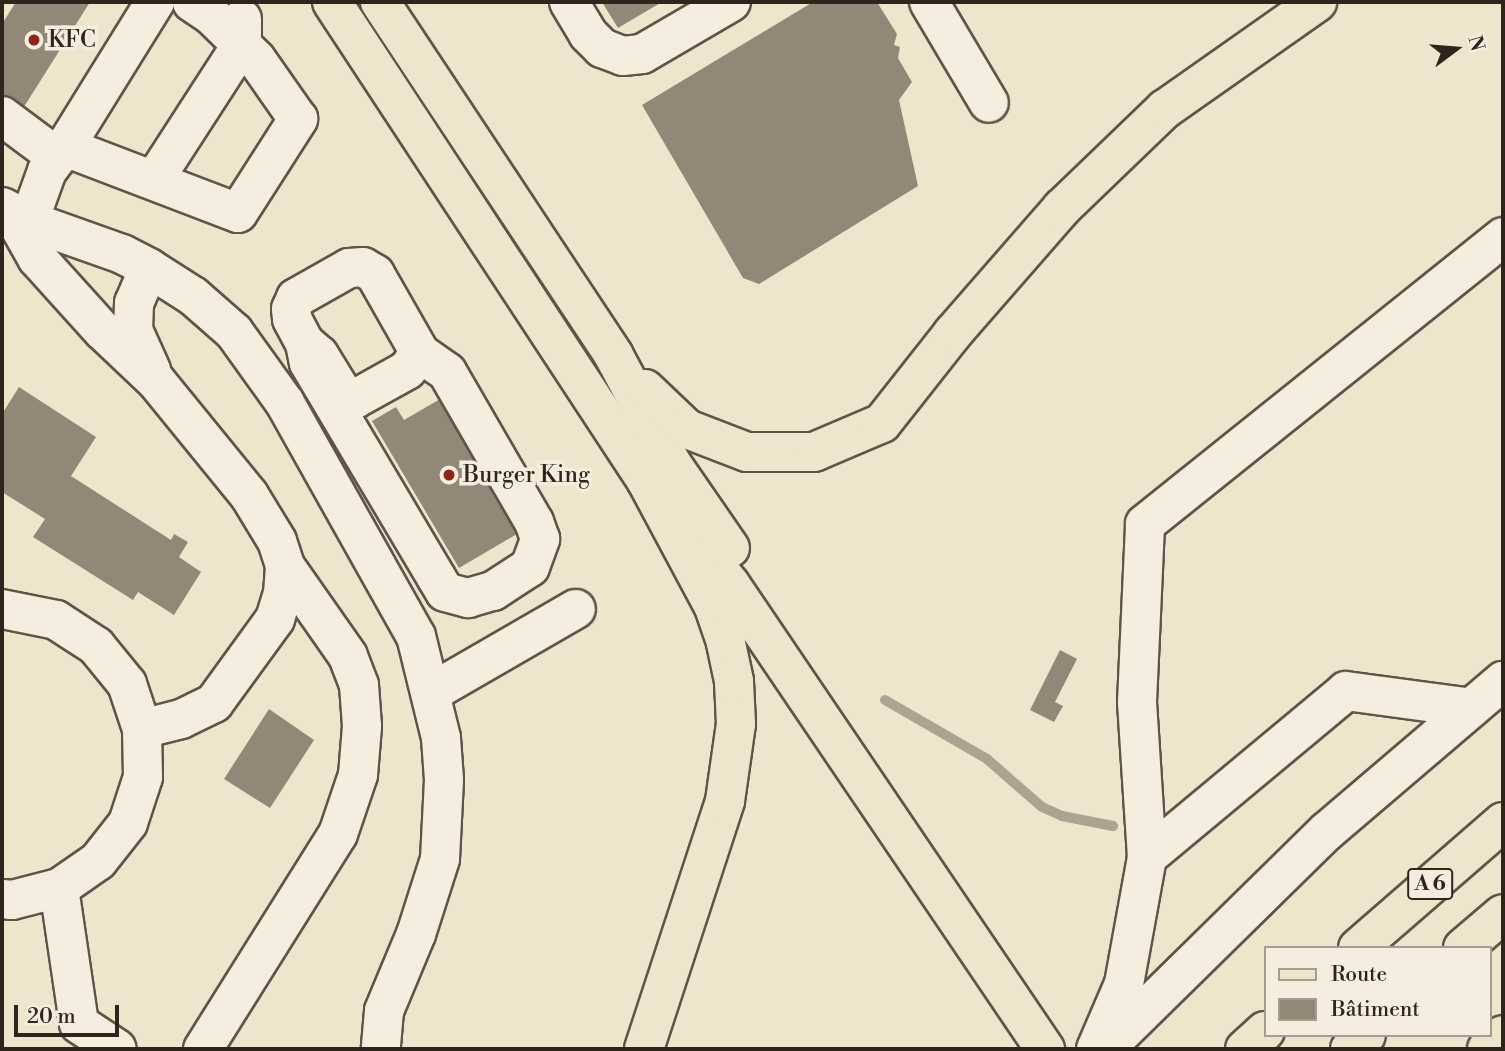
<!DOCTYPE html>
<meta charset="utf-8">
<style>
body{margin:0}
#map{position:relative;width:1505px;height:1051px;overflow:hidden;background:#efe5cc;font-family:"Libre Bodoni",serif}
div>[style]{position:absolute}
.stream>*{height:10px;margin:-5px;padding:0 5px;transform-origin:5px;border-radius:5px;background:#aea390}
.building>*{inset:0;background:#938878}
.roads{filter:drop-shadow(2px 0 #605448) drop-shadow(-2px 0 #605448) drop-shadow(0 2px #605448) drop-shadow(0 -2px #605448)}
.minor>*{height:38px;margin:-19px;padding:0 19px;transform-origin:19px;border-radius:19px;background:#f5eede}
.major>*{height:38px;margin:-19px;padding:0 19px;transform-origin:19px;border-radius:19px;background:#efe5cc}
.highway>*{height:38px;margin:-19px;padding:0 19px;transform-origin:19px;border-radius:19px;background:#efe5cc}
.dots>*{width:19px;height:19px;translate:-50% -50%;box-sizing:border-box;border:4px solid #f5eede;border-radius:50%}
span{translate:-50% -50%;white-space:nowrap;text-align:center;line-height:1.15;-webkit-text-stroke:7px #f5eede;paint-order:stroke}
.shield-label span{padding:2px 5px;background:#f5eede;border:2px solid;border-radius:5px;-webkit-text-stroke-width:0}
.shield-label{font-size:21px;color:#30241c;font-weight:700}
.poi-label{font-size:23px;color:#30241c}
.left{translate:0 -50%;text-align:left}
.frame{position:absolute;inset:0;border:4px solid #30241c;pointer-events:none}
.legend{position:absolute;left:1264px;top:946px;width:228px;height:91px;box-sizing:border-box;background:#f5eede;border:2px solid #a69d90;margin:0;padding:9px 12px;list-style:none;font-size:21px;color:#30241c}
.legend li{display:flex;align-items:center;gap:14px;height:35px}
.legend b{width:35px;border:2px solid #a69d90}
.north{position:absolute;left:1421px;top:14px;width:70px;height:70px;-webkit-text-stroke:5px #f5eede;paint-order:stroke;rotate:74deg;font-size:19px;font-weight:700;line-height:28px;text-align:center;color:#30241c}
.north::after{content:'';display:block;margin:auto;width:24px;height:32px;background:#30241c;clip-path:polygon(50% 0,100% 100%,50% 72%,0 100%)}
.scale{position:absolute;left:14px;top:1005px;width:105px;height:32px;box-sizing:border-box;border:4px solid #30241c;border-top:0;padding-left:9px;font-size:21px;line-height:24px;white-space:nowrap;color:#30241c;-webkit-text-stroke:5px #f5eede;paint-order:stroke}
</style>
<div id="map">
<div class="stream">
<i style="left:885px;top:700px;width:118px;rotate:30deg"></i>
<i style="left:987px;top:759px;width:73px;rotate:41.1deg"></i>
<i style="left:1042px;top:807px;width:22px;rotate:24deg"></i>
<i style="left:1062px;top:816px;width:52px;rotate:11.1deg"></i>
</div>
<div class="building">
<i style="clip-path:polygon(16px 2px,90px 2px,22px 110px,2px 98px,2px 24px)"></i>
<i style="clip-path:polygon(602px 2px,662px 2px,618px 28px)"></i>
<i style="clip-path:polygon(813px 2px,877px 2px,897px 34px,894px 45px,900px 47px,898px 58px,912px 82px,899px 100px,918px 186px,759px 284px,743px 278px,642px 105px)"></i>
<i style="clip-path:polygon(19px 387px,96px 437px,71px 476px,171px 540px,174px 534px,188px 542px,179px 557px,201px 572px,174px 615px,138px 592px,133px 600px,33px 537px,45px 519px,2px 492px,2px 414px)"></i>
<i style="clip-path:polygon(447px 395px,527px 528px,459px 568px,372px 421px,396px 407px,404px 420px)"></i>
<i style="clip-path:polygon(1060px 650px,1077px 659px,1055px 702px,1063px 706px,1054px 722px,1030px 710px)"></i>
<i style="clip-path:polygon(269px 709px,314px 740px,270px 808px,224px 779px)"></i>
</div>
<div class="roads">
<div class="minor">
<i style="left:569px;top:2px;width:37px;rotate:59deg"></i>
<i style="left:588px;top:34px;width:20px;rotate:45deg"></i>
<i style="left:602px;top:48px;width:22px;rotate:21deg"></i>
<i style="left:623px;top:56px;width:19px;rotate:-6deg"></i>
<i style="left:642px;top:54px;width:103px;rotate:-30.3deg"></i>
<i style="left:929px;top:2px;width:117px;rotate:59.3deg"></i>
<i style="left:2px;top:116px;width:69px;rotate:36.7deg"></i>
<i style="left:65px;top:147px;width:185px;rotate:20.9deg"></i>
<i style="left:238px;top:213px;width:112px;rotate:-57.4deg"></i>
<i style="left:298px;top:119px;width:73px;rotate:-125deg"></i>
<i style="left:256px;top:59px;width:63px;rotate:-135.6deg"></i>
<i style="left:211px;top:15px;width:23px;rotate:-146deg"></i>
<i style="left:154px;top:180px;width:162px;rotate:-57.1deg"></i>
<i style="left:242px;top:44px;width:25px;rotate:-90deg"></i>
<i style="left:2px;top:207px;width:30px;rotate:27deg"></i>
<i style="left:29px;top:221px;width:99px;rotate:19.5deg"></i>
<i style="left:122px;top:254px;width:30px;rotate:27deg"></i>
<i style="left:149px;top:268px;width:52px;rotate:32.5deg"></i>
<i style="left:193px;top:296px;width:55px;rotate:41.3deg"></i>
<i style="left:234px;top:332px;width:87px;rotate:54.3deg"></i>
<i style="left:285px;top:403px;width:267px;rotate:60.7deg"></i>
<i style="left:416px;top:636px;width:105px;rotate:76.2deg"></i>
<i style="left:441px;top:738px;width:42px;rotate:85.9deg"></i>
<i style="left:444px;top:780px;width:79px;rotate:92.9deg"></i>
<i style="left:440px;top:859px;width:79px;rotate:107.7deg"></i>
<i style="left:416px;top:934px;width:83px;rotate:112.6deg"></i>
<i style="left:384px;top:1011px;width:38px;rotate:95deg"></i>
<i style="left:11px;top:212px;width:53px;rotate:60.5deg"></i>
<i style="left:37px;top:258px;width:98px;rotate:47.9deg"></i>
<i style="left:103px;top:331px;width:73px;rotate:43.3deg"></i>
<i style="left:156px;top:381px;width:147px;rotate:50.8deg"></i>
<i style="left:249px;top:495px;width:54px;rotate:58.7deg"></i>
<i style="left:277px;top:541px;width:26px;rotate:72deg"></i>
<i style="left:285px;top:566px;width:27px;rotate:94deg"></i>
<i style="left:283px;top:593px;width:27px;rotate:107deg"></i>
<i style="left:275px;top:619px;width:104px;rotate:126deg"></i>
<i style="left:214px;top:703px;width:37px;rotate:154deg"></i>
<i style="left:181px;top:719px;width:40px;rotate:165.6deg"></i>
<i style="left:29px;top:221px;width:53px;rotate:-70.2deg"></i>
<i style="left:47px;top:171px;width:30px;rotate:-53deg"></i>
<i style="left:65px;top:147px;width:171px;rotate:-58.2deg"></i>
<i style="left:149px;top:268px;width:38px;rotate:113deg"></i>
<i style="left:134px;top:303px;width:27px;rotate:92deg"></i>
<i style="left:133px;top:330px;width:44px;rotate:65.8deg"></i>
<i style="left:305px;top:343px;width:18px;rotate:41deg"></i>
<i style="left:319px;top:355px;width:46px;rotate:58.4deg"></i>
<i style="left:343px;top:394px;width:8px;rotate:40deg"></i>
<i style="left:349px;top:399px;width:6px"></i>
<i style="left:355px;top:399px;width:60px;rotate:-29.1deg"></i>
<i style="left:407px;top:370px;width:21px;rotate:-53deg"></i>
<i style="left:420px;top:353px;width:91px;rotate:-119.7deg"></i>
<i style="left:375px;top:274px;width:14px;rotate:-150deg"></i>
<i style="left:363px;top:267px;width:14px;rotate:176deg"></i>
<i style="left:349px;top:268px;width:61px;rotate:150.5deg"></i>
<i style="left:296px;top:298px;width:12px;rotate:114deg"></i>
<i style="left:291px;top:309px;width:10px;rotate:84deg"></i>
<i style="left:292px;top:319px;width:27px;rotate:62deg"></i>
<i style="left:305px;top:343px;width:20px;rotate:79deg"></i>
<i style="left:309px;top:363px;width:249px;rotate:59.3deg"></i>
<i style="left:436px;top:577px;width:17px;rotate:59deg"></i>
<i style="left:445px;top:592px;width:24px;rotate:15deg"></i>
<i style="left:468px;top:598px;width:26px;rotate:-16deg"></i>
<i style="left:493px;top:591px;width:44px;rotate:-33deg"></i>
<i style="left:530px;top:567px;width:30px;rotate:-70deg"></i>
<i style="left:540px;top:539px;width:18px;rotate:-109deg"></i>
<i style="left:534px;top:522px;width:173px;rotate:-120.1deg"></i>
<i style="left:447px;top:372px;width:33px;rotate:-145deg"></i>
<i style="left:2px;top:609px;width:55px;rotate:11.5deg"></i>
<i style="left:56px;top:620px;width:48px;rotate:33deg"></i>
<i style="left:96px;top:646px;width:49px;rotate:50.8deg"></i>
<i style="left:127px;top:684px;width:47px;rotate:71.6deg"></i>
<i style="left:142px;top:729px;width:48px;rotate:88.8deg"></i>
<i style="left:143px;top:777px;width:48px;rotate:108.1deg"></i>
<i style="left:128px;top:823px;width:48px;rotate:128.3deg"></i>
<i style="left:98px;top:861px;width:47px;rotate:145.3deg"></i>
<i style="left:59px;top:888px;width:49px;rotate:165.7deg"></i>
<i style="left:12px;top:900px;width:10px;rotate:-174deg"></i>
<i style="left:432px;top:692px;width:166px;rotate:-30deg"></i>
<i style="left:1147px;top:857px;width:259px;rotate:-39.8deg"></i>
<i style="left:1346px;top:691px;width:126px;rotate:7.7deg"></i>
<i style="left:59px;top:888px;width:137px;rotate:81.6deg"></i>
<i style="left:79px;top:1024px;width:45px;rotate:33.3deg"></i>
<i style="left:203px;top:1049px;width:254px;rotate:-57.9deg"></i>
<i style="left:338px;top:834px;width:62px;rotate:-71.3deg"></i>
<i style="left:358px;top:775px;width:49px;rotate:-85.3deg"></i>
<i style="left:362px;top:726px;width:41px;rotate:-94.2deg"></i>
<i style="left:359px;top:685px;width:31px;rotate:-111deg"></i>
<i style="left:348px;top:656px;width:110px;rotate:-125deg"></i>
<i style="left:1096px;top:1049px;width:71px;rotate:-66.7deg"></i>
<i style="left:1124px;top:984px;width:129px;rotate:-79.7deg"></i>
<i style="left:1147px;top:857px;width:155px;rotate:-93.7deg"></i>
<i style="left:1137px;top:702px;width:178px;rotate:-87.4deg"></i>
<i style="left:1145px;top:524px;width:459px;rotate:-38.7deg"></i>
<i style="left:1105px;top:1049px;width:310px;rotate:-44.5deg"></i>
<i style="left:1326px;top:832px;width:233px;rotate:-40.5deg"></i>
</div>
<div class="major">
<i style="left:332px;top:2px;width:572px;rotate:56.7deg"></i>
<i style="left:646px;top:480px;width:134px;rotate:51.1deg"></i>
<i style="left:730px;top:584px;width:562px;rotate:55.89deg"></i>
<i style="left:380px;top:2px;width:424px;rotate:56.5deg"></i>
<i style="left:614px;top:356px;width:123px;rotate:61.8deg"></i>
<i style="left:672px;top:464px;width:102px;rotate:55.4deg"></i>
<i style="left:645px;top:389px;width:58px;rotate:43.6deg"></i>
<i style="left:687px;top:429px;width:64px;rotate:21deg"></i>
<i style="left:747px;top:452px;width:67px"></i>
<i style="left:814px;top:452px;width:74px;rotate:-23.1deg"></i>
<i style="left:882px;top:423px;width:115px;rotate:-51.7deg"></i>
<i style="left:953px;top:333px;width:166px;rotate:-48.9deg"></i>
<i style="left:1062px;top:208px;width:143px;rotate:-43.9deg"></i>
<i style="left:1165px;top:109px;width:186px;rotate:-35.1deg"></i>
</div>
<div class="highway">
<i style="left:1358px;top:948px;width:192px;rotate:-41deg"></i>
<i style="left:1463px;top:948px;width:52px;rotate:-40.4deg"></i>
<i style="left:644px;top:1049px;width:261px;rotate:-71.9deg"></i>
<i style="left:725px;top:801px;width:78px;rotate:-81.9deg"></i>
<i style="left:736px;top:724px;width:43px;rotate:-92.7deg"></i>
<i style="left:734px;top:681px;width:40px;rotate:-102deg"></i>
<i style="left:726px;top:642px;width:39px;rotate:-109deg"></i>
<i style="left:713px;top:605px;width:142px;rotate:-118.2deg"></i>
<i style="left:1245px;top:1049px;width:27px;rotate:-42deg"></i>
<i style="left:1350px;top:1049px;width:21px;rotate:-41deg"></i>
<i style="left:1487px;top:1049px;width:21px;rotate:-41deg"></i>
</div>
</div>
<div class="dots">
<i style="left:34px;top:40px;background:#8f2418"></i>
<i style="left:449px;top:475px;background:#8f2418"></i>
</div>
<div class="shield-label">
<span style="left:1430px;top:884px">A 6</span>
</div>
<div class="poi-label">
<span class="left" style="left:48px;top:40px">KFC</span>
<span class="left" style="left:463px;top:475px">Burger King</span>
</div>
<div class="frame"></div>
<ul class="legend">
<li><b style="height:9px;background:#efe5cc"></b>Route</li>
<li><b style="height:19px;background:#938878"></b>Bâtiment</li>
</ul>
<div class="north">N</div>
<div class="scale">20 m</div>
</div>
